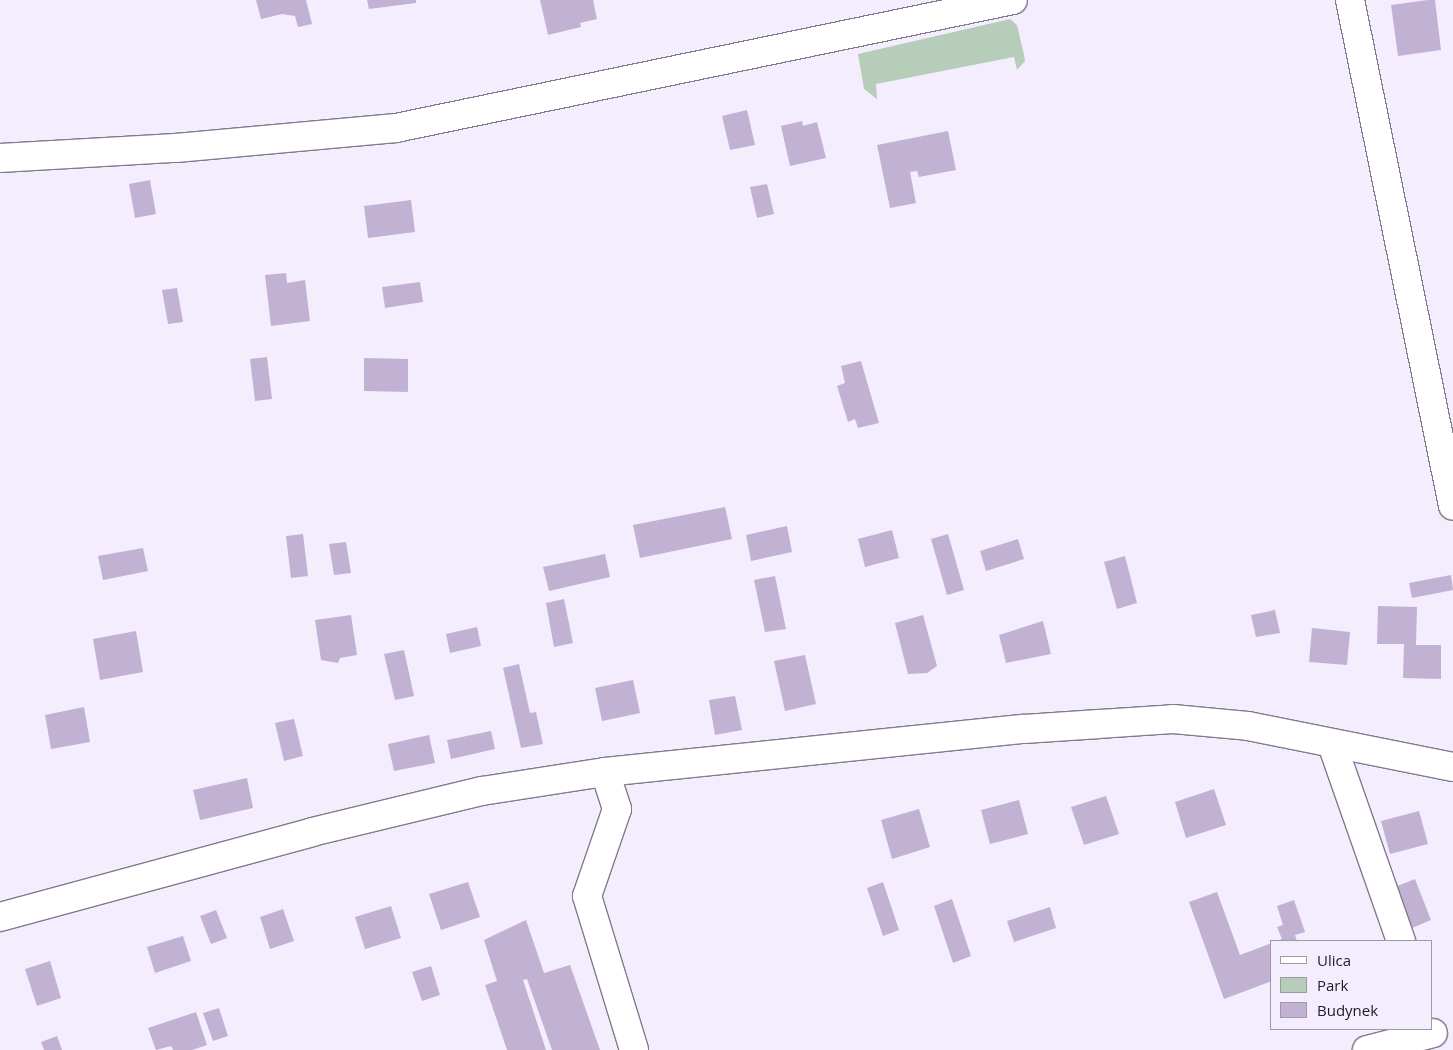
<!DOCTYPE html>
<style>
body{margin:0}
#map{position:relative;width:1453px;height:1050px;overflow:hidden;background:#f4edfd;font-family:"Open Sans",sans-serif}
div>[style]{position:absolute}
.green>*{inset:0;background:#b6cdba}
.building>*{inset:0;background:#c1b2d4}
.roads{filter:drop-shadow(1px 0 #827a8c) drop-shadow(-1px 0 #827a8c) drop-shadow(0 1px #827a8c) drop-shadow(0 -1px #827a8c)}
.minor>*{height:28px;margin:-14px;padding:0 14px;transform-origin:14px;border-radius:14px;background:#fff}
span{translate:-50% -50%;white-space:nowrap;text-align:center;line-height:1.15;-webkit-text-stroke:4px #f4edfd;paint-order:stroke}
.legend{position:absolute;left:1270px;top:940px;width:162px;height:90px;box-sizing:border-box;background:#f4edfd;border:1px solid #9e99a5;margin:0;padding:6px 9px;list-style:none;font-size:15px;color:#1e1b22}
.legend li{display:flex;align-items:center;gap:10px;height:25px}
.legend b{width:25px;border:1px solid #9e99a5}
</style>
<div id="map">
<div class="green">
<i style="clip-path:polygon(1010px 19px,1017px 25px,1024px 55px,1025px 61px,1017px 70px,1014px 57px,876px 84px,877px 99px,864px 89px,858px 54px)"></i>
</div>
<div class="building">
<i style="clip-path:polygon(256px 0,306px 0,312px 24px,298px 27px,295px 16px,282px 14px,261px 19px)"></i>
<i style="clip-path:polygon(367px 0,416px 0,416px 3px,369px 9px)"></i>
<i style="clip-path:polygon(540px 0,593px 0,597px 19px,580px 23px,581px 27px,548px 35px)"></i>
<i style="clip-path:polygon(1428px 0,1435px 0,1441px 50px,1398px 56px,1391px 5px)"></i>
<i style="clip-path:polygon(747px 110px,755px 145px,730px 150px,722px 116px)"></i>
<i style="clip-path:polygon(802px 121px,803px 126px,817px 122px,826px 158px,790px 166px,781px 126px)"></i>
<i style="clip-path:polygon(948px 131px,956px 170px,919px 177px,917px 171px,910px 172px,916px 203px,890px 208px,877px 145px)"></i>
<i style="clip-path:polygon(150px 180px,156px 214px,135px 218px,129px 184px)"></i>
<i style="clip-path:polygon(767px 184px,774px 214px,757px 218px,750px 187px)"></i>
<i style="clip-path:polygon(411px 200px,415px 232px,368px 238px,364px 206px)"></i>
<i style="clip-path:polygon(286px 273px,287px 283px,305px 280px,310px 321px,271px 326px,265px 275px)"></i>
<i style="clip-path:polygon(420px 282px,423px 302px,385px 308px,382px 287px)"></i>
<i style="clip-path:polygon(177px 288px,183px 322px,168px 324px,162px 290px)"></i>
<i style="clip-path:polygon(267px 357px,272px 399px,255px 401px,250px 359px)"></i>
<i style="clip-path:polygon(364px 358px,408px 359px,408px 392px,364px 391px)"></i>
<i style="clip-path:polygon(861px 361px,879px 423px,858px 428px,855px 419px,848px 422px,837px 386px,845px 383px,841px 366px)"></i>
<i style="clip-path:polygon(725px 507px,732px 539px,640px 558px,633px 525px)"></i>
<i style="clip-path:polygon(787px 526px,792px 552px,751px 561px,746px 535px)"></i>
<i style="clip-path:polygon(892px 530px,899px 558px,865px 567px,858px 539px)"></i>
<i style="clip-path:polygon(303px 534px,308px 576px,291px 578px,286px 536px)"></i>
<i style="clip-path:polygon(948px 534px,964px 590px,947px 595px,931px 539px)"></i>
<i style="clip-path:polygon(1018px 539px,1024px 559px,986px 571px,980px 551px)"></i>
<i style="clip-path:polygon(346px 542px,351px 573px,334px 575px,329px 544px)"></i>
<i style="clip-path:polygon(143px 548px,148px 571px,103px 580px,98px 556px)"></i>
<i style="clip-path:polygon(605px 554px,610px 577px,549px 591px,543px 567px)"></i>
<i style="clip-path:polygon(1125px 556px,1137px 603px,1117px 609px,1104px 562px)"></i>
<i style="clip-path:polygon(1451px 575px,1453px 590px,1412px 598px,1409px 583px)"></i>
<i style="clip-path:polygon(775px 576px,786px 629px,765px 632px,754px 580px)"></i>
<i style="clip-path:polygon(564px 599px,573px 643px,554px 647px,546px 603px)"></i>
<i style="clip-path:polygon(1378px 606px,1417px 607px,1416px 645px,1441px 645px,1441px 679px,1403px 678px,1404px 644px,1377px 644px)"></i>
<i style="clip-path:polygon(1275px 610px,1280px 633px,1256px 637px,1251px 615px)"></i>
<i style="clip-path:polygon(351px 615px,357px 655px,340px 658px,338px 663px,321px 660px,315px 620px)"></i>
<i style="clip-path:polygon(923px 615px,937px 666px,927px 673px,908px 674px,895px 623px)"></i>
<i style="clip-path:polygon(1043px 621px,1051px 654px,1006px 663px,999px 635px)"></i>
<i style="clip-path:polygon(477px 627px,481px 646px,450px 653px,446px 634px)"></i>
<i style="clip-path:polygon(1312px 628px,1350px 632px,1347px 665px,1309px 662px)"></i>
<i style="clip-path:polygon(136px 631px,143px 672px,100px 680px,93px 639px)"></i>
<i style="clip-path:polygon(404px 650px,414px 696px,395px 700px,384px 654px)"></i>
<i style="clip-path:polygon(805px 655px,816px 704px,785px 711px,774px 661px)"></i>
<i style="clip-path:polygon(519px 664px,530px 713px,536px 712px,543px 744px,521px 748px,503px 668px)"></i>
<i style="clip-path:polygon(633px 680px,640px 713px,602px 721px,595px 688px)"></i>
<i style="clip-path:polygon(735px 696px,742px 730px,715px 735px,709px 700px)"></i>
<i style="clip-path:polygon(84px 707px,90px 742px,51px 749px,45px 715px)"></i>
<i style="clip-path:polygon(294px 719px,303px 756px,284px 761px,275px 723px)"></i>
<i style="clip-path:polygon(491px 731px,495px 749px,451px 759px,447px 740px)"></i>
<i style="clip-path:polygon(429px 735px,435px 763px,394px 771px,388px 744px)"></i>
<i style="clip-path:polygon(247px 778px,253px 808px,200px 820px,193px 790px)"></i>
<i style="clip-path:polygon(1214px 789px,1226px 825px,1186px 838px,1175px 802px)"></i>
<i style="clip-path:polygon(1106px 796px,1119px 834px,1084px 845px,1071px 807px)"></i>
<i style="clip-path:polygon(1019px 800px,1028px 834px,990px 844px,981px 810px)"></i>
<i style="clip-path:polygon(919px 809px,930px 847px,892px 859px,881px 820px)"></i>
<i style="clip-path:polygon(1419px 811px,1428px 844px,1390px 854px,1381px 821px)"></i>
<i style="clip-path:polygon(1415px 879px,1431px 920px,1412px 928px,1395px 887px)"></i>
<i style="clip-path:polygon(468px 882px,480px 917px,441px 930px,429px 894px)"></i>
<i style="clip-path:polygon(883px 882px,899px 930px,883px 936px,867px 888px)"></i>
<i style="clip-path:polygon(1217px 892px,1240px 955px,1272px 943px,1272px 981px,1224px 999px,1189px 902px)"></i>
<i style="clip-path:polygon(952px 899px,971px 956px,953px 963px,934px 906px)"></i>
<i style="clip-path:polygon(1294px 900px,1305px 932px,1295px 935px,1297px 941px,1277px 941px,1282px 939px,1277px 927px,1283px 925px,1277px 906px)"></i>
<i style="clip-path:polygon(391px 906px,401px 938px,365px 949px,355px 917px)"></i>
<i style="clip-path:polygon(1050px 907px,1056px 928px,1014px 942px,1007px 921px)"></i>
<i style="clip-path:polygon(283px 909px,294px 941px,270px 949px,260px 917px)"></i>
<i style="clip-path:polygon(216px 910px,227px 938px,211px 944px,200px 916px)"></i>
<i style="clip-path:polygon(526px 920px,544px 973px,570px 965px,600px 1050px,552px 1050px,527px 979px,523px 980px,546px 1050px,507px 1050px,485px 985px,497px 981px,484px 940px)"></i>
<i style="clip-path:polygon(183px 936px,191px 961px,155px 973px,147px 947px)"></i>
<i style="clip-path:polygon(50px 961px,61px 998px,37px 1006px,25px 969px)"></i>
<i style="clip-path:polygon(431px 966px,440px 995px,422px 1001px,412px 972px)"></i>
<i style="clip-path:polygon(219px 1008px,228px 1036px,213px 1041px,203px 1013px)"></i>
<i style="clip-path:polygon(196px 1012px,207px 1045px,192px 1050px,173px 1050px,171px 1046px,156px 1050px,148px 1028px)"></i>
<i style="clip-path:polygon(57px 1036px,62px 1050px,44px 1050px,41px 1042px)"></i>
</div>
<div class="roads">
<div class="minor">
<i style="left:1350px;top:0;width:516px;rotate:78.49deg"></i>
<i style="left:0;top:158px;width:176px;rotate:-3.3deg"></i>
<i style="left:176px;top:148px;width:221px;rotate:-5.2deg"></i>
<i style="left:396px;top:128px;width:630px;rotate:-11.72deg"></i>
<i style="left:1332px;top:744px;width:209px;rotate:70.7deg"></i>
<i style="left:605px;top:772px;width:39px;rotate:72deg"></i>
<i style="left:617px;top:809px;width:92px;rotate:109deg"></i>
<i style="left:587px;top:896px;width:161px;rotate:73deg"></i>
<i style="left:0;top:917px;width:323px;rotate:-15.2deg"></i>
<i style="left:312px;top:832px;width:175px;rotate:-13.6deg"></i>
<i style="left:482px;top:791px;width:124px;rotate:-8.8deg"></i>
<i style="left:605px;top:772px;width:421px;rotate:-5.9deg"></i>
<i style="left:1024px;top:729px;width:149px;rotate:-3.8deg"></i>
<i style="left:1173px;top:719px;width:75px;rotate:5.3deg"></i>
<i style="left:1248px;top:726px;width:209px;rotate:11.3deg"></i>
<i style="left:1367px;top:1050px;width:68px;rotate:-14.4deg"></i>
</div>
</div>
<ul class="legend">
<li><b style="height:6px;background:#fff"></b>Ulica</li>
<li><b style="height:14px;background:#b6cdba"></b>Park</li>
<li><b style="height:14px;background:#c1b2d4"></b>Budynek</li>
</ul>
</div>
